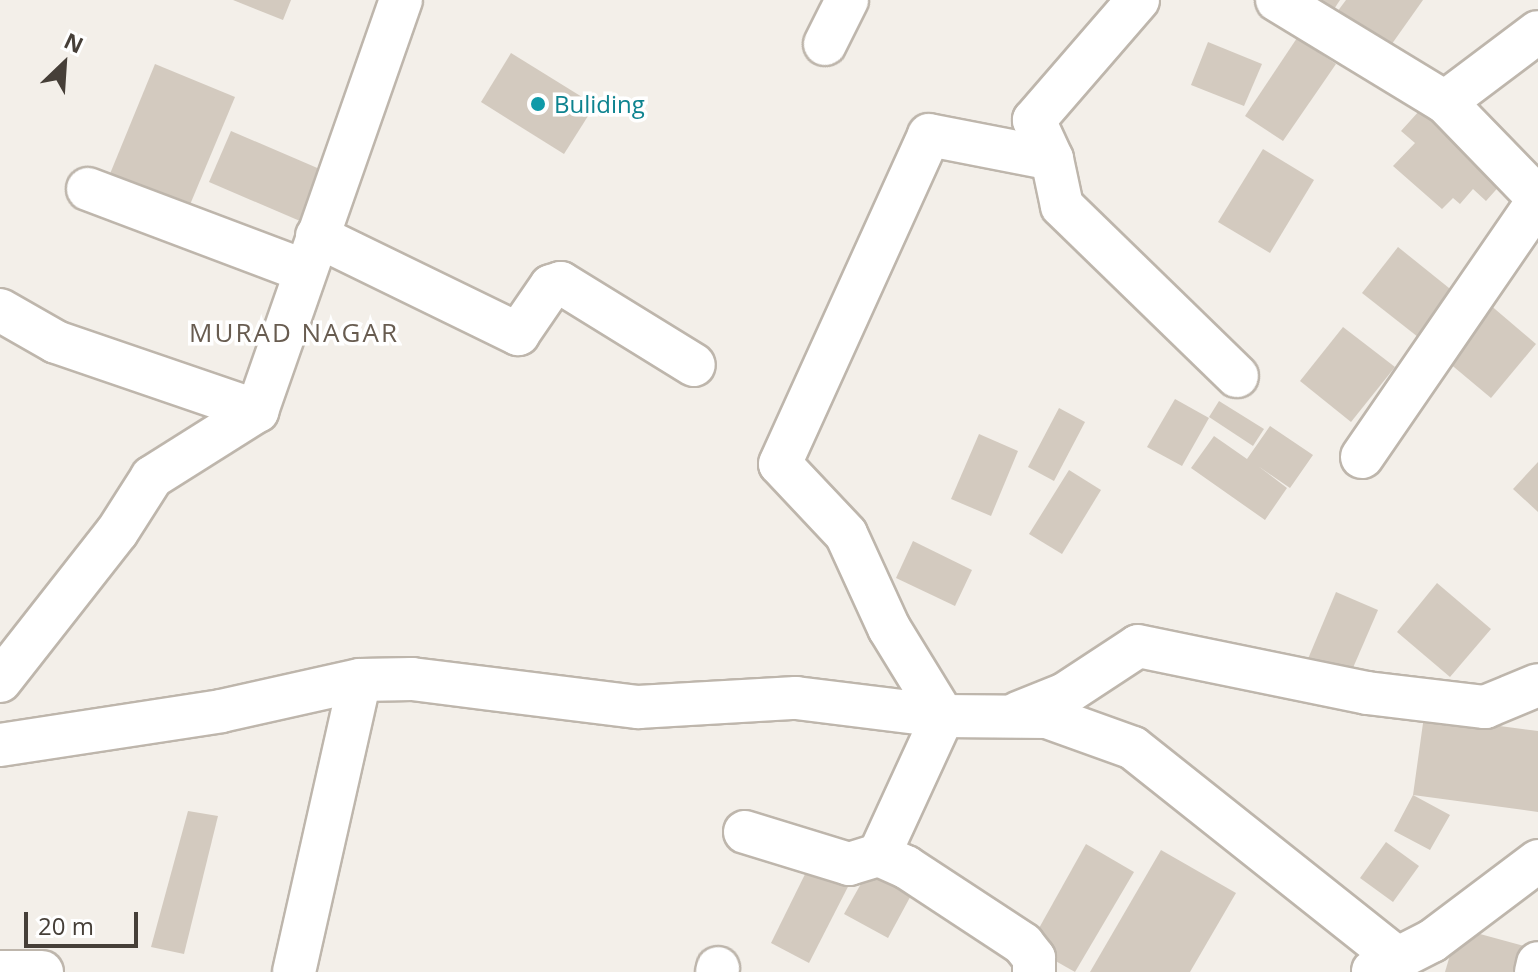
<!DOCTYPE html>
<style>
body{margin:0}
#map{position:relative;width:1538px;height:972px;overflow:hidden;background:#f3efe9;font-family:"Open Sans",sans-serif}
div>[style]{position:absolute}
.building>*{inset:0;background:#d3cabf}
.roads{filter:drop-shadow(2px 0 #beb6ac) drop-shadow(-2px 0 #beb6ac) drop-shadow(0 2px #beb6ac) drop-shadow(0 -2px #beb6ac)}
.minor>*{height:42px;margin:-21px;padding:0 21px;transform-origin:21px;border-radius:21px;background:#fff}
.dots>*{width:22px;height:22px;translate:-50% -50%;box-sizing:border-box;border:4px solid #fff;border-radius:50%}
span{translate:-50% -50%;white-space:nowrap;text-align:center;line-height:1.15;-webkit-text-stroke:7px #fff;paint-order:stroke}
.culture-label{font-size:24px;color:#0d838f}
.left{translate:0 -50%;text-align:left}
.neighbourhood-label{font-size:26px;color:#685c50;letter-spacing:2px}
.north{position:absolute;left:24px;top:24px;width:80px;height:80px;-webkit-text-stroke:6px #fff;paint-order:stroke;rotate:25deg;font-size:22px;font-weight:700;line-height:32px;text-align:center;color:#463f38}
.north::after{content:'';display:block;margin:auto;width:28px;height:36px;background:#463f38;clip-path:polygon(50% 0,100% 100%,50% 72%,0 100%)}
.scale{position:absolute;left:24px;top:912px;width:114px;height:36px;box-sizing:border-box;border:4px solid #463f38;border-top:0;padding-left:10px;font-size:24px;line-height:28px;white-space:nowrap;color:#463f38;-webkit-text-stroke:6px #fff;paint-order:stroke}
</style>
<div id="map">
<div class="building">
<i style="clip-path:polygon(233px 0,291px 0,283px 20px)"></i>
<i style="clip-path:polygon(1306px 0,1340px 0,1325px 23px)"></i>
<i style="clip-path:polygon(1346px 0,1423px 0,1389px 48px,1337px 12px)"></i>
<i style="clip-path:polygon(1297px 38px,1336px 64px,1283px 141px,1245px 116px)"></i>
<i style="clip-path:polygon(1208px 42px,1262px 64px,1244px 106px,1191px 85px)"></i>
<i style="clip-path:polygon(511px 53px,595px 105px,564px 154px,481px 102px)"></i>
<i style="clip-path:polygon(155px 64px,235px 97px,184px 219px,105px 186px)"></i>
<i style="clip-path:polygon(1429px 100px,1511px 173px,1486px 201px,1473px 189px,1460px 204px,1453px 198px,1442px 209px,1393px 166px,1415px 143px,1401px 131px)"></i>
<i style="clip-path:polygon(231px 131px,322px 170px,300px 221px,209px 182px)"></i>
<i style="clip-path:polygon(1263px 149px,1314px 180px,1270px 253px,1218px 222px)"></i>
<i style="clip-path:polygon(1398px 247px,1454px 292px,1418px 337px,1362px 293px)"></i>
<i style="clip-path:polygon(1482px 298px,1536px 344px,1491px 398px,1436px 352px)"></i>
<i style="clip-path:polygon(1343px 327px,1395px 367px,1351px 422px,1300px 381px)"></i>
<i style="clip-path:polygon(1175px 399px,1209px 418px,1182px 466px,1147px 447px)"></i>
<i style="clip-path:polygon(1219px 401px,1264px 429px,1253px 446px,1209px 417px)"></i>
<i style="clip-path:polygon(1059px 408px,1085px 422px,1054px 481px,1028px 467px)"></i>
<i style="clip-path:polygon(1270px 426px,1313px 455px,1290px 488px,1258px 466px,1287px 488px,1265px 520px,1191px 468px,1214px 436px,1247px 459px)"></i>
<i style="clip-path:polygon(979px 434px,1018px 451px,991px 516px,951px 499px)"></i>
<i style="clip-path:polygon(1538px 462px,1538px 512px,1513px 489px)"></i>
<i style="clip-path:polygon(1069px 470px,1101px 490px,1062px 554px,1029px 534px)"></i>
<i style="clip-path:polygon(913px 541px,972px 570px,955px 606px,896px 578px)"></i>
<i style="clip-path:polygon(1437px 583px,1491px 629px,1450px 677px,1397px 632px)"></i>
<i style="clip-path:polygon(1336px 592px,1378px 610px,1346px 684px,1305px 666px)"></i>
<i style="clip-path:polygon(1424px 716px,1538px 731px,1538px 812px,1413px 795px,1450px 815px,1430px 850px,1394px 831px,1413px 795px)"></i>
<i style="clip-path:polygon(188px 811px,218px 816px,184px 954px,151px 947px)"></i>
<i style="clip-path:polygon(1386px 842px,1419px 866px,1393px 902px,1360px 878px)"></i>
<i style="clip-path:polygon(1086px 844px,1134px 872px,1075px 972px,1029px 946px)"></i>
<i style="clip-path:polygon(1161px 850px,1236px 893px,1190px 972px,1090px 972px)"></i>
<i style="clip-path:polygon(814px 856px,854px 875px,809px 963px,771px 943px)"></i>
<i style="clip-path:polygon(872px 864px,915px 888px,888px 938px,844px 914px)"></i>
<i style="clip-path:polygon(1458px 928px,1524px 946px,1517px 972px,1445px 972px)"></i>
</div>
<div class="roads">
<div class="minor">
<i style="left:1138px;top:0;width:159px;rotate:130.9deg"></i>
<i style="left:1034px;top:120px;width:43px;rotate:65.2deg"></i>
<i style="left:1052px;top:159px;width:48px;rotate:78deg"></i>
<i style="left:1062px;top:206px;width:244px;rotate:44.2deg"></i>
<i style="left:1277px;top:0;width:197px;rotate:31.3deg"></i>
<i style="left:1445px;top:102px;width:134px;rotate:45.9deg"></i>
<i style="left:825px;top:44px;width:49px;rotate:-63.4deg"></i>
<i style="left:1445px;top:102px;width:116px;rotate:-37deg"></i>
<i style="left:88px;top:189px;width:232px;rotate:20.7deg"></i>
<i style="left:317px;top:236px;width:224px;rotate:26deg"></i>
<i style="left:518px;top:334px;width:58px;rotate:-55.5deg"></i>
<i style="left:551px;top:286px;width:10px;rotate:-17deg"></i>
<i style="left:561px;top:283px;width:156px;rotate:31.7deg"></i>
<i style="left:0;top:310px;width:64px;rotate:29.7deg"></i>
<i style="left:56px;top:342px;width:213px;rotate:18.9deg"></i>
<i style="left:1362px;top:457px;width:311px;rotate:-55.5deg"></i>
<i style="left:0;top:681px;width:189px;rotate:-51.9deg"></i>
<i style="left:117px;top:532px;width:65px;rotate:-57.5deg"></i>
<i style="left:152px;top:477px;width:124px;rotate:-32.2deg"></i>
<i style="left:257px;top:411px;width:435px;rotate:-70.7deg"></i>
<i style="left:1018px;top:713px;width:51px;rotate:-22deg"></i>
<i style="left:1065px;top:694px;width:87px;rotate:-33.3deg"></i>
<i style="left:1138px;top:646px;width:234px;rotate:11.6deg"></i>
<i style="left:1367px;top:693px;width:119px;rotate:6.8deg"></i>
<i style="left:1485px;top:707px;width:57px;rotate:-22.5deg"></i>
<i style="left:0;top:745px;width:224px;rotate:-8.7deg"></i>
<i style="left:221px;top:711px;width:142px;rotate:-12.6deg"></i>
<i style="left:360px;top:680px;width:52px;rotate:-1.1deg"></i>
<i style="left:412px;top:679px;width:228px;rotate:7.1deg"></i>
<i style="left:638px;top:707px;width:158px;rotate:-3.3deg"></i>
<i style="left:796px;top:698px;width:148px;rotate:7deg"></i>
<i style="left:943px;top:716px;width:104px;rotate:0.6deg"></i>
<i style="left:1047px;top:717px;width:91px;rotate:19.8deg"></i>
<i style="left:1133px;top:748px;width:336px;rotate:38.5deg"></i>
<i style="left:745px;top:832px;width:109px;rotate:17.1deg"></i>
<i style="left:849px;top:864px;width:31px;rotate:-17deg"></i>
<i style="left:879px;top:855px;width:30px;rotate:24deg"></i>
<i style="left:906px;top:867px;width:140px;rotate:33.3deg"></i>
<i style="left:1023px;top:944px;width:18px;rotate:52deg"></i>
<i style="left:1034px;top:958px;width:14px;rotate:90deg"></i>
<i style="left:879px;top:855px;width:153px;rotate:-65.3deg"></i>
<i style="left:943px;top:716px;width:103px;rotate:-121.5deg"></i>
<i style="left:889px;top:628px;width:103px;rotate:-114.6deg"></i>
<i style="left:846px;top:534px;width:96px;rotate:-133.3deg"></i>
<i style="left:780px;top:464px;width:361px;rotate:-65.6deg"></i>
<i style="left:929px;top:135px;width:125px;rotate:11deg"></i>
<i style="left:1373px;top:971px;width:66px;rotate:-27deg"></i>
<i style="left:1432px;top:941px;width:133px;rotate:-37deg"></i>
<i style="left:0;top:972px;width:42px"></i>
<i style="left:294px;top:972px;width:299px;rotate:-77.3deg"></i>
<i style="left:717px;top:972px;width:4px;rotate:-76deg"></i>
<i style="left:1536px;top:972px;width:9px;rotate:-77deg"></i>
</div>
</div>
<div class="dots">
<i style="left:538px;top:104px;background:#0f9aa8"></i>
</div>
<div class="culture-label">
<span class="left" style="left:554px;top:104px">Buliding</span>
</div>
<div class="neighbourhood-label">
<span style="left:294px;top:333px">MURAD NAGAR</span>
</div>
<div class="north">N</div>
<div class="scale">20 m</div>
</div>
